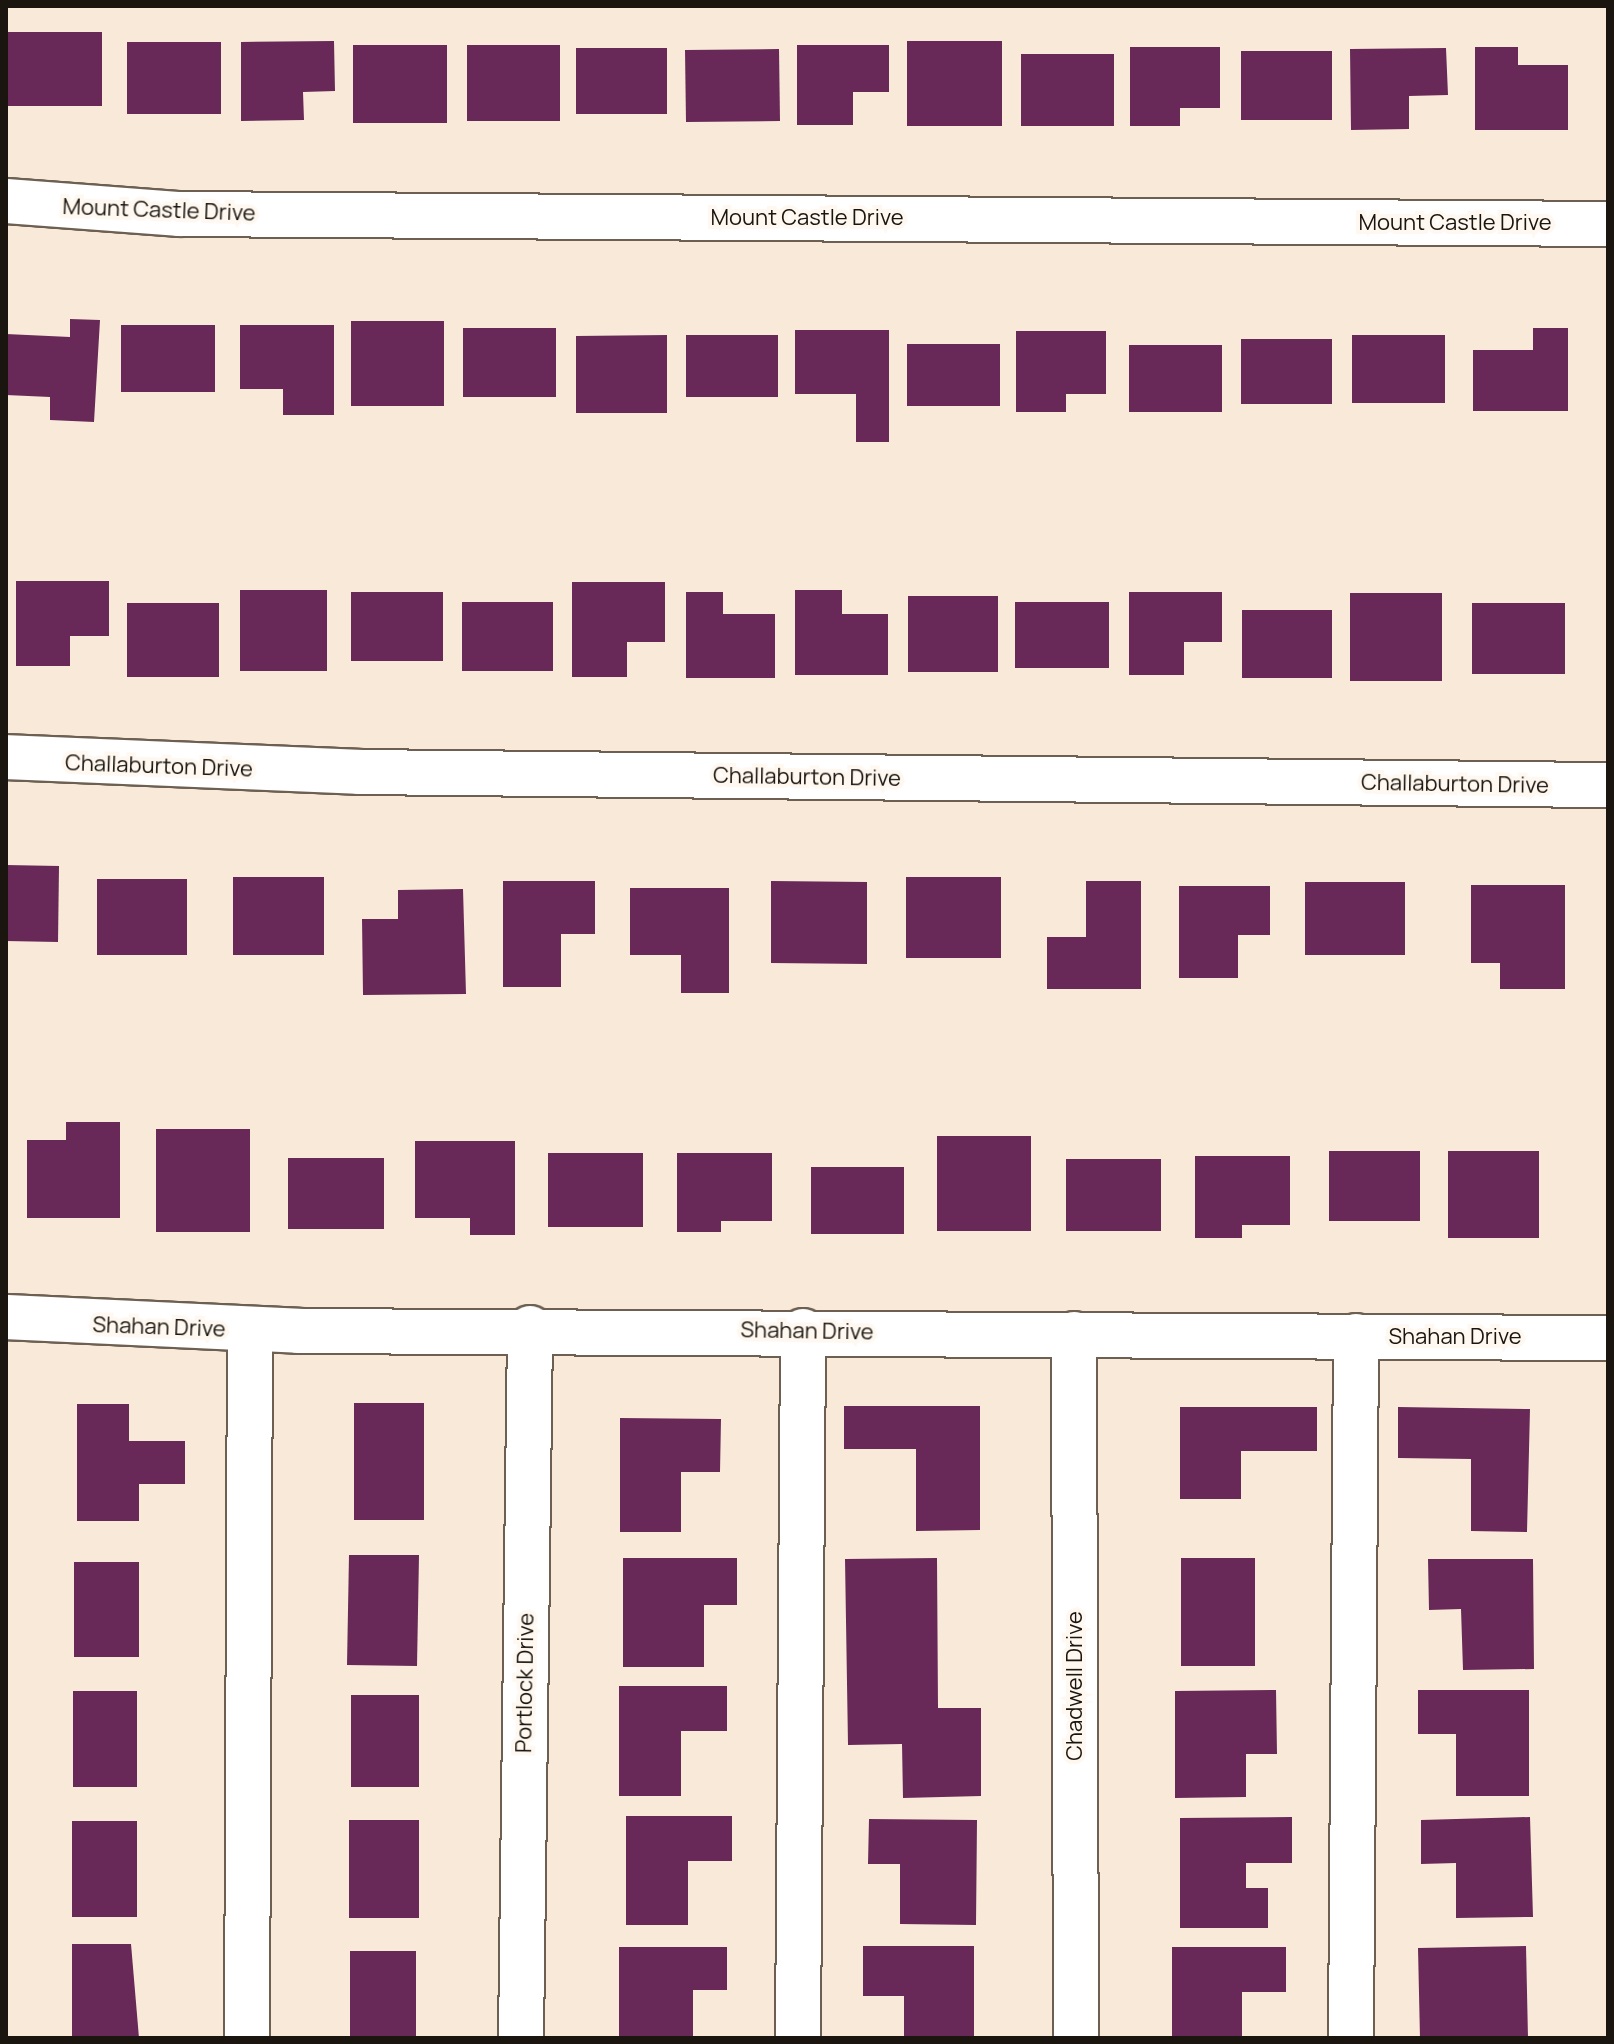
<!DOCTYPE html>
<style>
body{margin:0}
#map{position:relative;width:1614px;height:2044px;overflow:hidden;background:#f8e9d8;font-family:Manrope,sans-serif}
div>[style]{position:absolute}
.building>*{inset:0;background:#682958}
.roads{filter:drop-shadow(2px 0 #6d6052) drop-shadow(-2px 0 #6d6052) drop-shadow(0 2px #6d6052) drop-shadow(0 -2px #6d6052)}
.minor>*{height:44px;margin:-22px;padding:0 22px;transform-origin:22px;border-radius:22px;background:#fff}
span{translate:-50% -50%;white-space:nowrap;text-align:center;line-height:1.15;-webkit-text-stroke:8px #fef8f1;paint-order:stroke}
.street-label{font-size:22px;color:#1a150f}
.frame{position:absolute;inset:0;border:8px solid #1a150f;pointer-events:none}
</style>
<div id="map">
<div class="building">
<i style="clip-path:polygon(8px 32px,102px 32px,102px 106px,8px 106px)"></i>
<i style="clip-path:polygon(334px 41px,335px 91px,303px 92px,304px 120px,241px 121px,241px 42px)"></i>
<i style="clip-path:polygon(907px 41px,1002px 41px,1002px 126px,907px 126px)"></i>
<i style="clip-path:polygon(127px 42px,221px 42px,221px 114px,127px 114px)"></i>
<i style="clip-path:polygon(353px 45px,447px 45px,447px 123px,353px 123px)"></i>
<i style="clip-path:polygon(467px 45px,560px 45px,560px 121px,467px 121px)"></i>
<i style="clip-path:polygon(797px 45px,889px 45px,889px 92px,853px 92px,853px 125px,797px 125px)"></i>
<i style="clip-path:polygon(1130px 47px,1220px 47px,1220px 108px,1180px 108px,1180px 126px,1130px 126px)"></i>
<i style="clip-path:polygon(1475px 47px,1518px 47px,1518px 65px,1568px 65px,1568px 130px,1475px 130px)"></i>
<i style="clip-path:polygon(576px 48px,667px 48px,667px 114px,576px 114px)"></i>
<i style="clip-path:polygon(1446px 48px,1448px 95px,1409px 96px,1409px 129px,1351px 130px,1350px 49px)"></i>
<i style="clip-path:polygon(779px 49px,780px 121px,686px 122px,685px 50px)"></i>
<i style="clip-path:polygon(1241px 51px,1332px 51px,1332px 120px,1241px 120px)"></i>
<i style="clip-path:polygon(1021px 54px,1114px 54px,1114px 126px,1021px 126px)"></i>
<i style="clip-path:polygon(70px 319px,100px 320px,94px 422px,50px 420px,50px 397px,6px 395px,6px 334px,70px 337px)"></i>
<i style="clip-path:polygon(351px 321px,444px 321px,444px 406px,351px 406px)"></i>
<i style="clip-path:polygon(121px 325px,215px 325px,215px 392px,121px 392px)"></i>
<i style="clip-path:polygon(240px 325px,334px 325px,334px 415px,283px 415px,283px 389px,240px 389px)"></i>
<i style="clip-path:polygon(463px 328px,556px 328px,556px 397px,463px 397px)"></i>
<i style="clip-path:polygon(1533px 328px,1568px 328px,1568px 411px,1473px 411px,1473px 350px,1533px 350px)"></i>
<i style="clip-path:polygon(795px 330px,889px 330px,889px 442px,856px 442px,856px 394px,795px 394px)"></i>
<i style="clip-path:polygon(1016px 331px,1106px 331px,1106px 394px,1066px 394px,1066px 412px,1016px 412px)"></i>
<i style="clip-path:polygon(667px 335px,667px 413px,576px 413px,576px 336px)"></i>
<i style="clip-path:polygon(686px 335px,778px 335px,778px 397px,686px 397px)"></i>
<i style="clip-path:polygon(1352px 335px,1445px 335px,1445px 403px,1352px 403px)"></i>
<i style="clip-path:polygon(1241px 339px,1332px 339px,1332px 404px,1241px 404px)"></i>
<i style="clip-path:polygon(907px 344px,1000px 344px,1000px 406px,907px 406px)"></i>
<i style="clip-path:polygon(1129px 345px,1222px 345px,1222px 412px,1129px 412px)"></i>
<i style="clip-path:polygon(16px 581px,109px 581px,109px 636px,70px 636px,70px 666px,16px 666px)"></i>
<i style="clip-path:polygon(572px 582px,665px 582px,665px 642px,627px 642px,627px 677px,572px 677px)"></i>
<i style="clip-path:polygon(240px 590px,327px 590px,327px 671px,240px 671px)"></i>
<i style="clip-path:polygon(795px 590px,842px 590px,842px 614px,888px 614px,888px 675px,795px 675px)"></i>
<i style="clip-path:polygon(351px 592px,443px 592px,443px 661px,351px 661px)"></i>
<i style="clip-path:polygon(686px 592px,723px 592px,723px 614px,775px 614px,775px 678px,686px 678px)"></i>
<i style="clip-path:polygon(1129px 592px,1222px 592px,1222px 642px,1184px 642px,1184px 675px,1129px 675px)"></i>
<i style="clip-path:polygon(1350px 593px,1442px 593px,1442px 681px,1350px 681px)"></i>
<i style="clip-path:polygon(908px 596px,998px 596px,998px 672px,908px 672px)"></i>
<i style="clip-path:polygon(462px 602px,553px 602px,553px 671px,462px 671px)"></i>
<i style="clip-path:polygon(1015px 602px,1109px 602px,1109px 668px,1015px 668px)"></i>
<i style="clip-path:polygon(127px 603px,219px 603px,219px 677px,127px 677px)"></i>
<i style="clip-path:polygon(1472px 603px,1565px 603px,1565px 674px,1472px 674px)"></i>
<i style="clip-path:polygon(1242px 610px,1332px 610px,1332px 678px,1242px 678px)"></i>
<i style="clip-path:polygon(6px 865px,59px 866px,58px 942px,6px 941px)"></i>
<i style="clip-path:polygon(233px 877px,324px 877px,324px 955px,233px 955px)"></i>
<i style="clip-path:polygon(906px 877px,1001px 877px,1001px 958px,906px 958px)"></i>
<i style="clip-path:polygon(97px 879px,187px 879px,187px 955px,97px 955px)"></i>
<i style="clip-path:polygon(503px 881px,595px 881px,595px 934px,561px 934px,561px 987px,503px 987px)"></i>
<i style="clip-path:polygon(771px 881px,867px 882px,867px 964px,771px 963px)"></i>
<i style="clip-path:polygon(1086px 881px,1141px 881px,1141px 989px,1047px 989px,1047px 937px,1086px 937px)"></i>
<i style="clip-path:polygon(1305px 882px,1405px 882px,1405px 955px,1305px 955px)"></i>
<i style="clip-path:polygon(1471px 885px,1565px 885px,1565px 989px,1500px 989px,1500px 963px,1471px 963px)"></i>
<i style="clip-path:polygon(1179px 886px,1270px 886px,1270px 935px,1238px 935px,1238px 978px,1179px 978px)"></i>
<i style="clip-path:polygon(630px 888px,729px 888px,729px 993px,681px 993px,681px 955px,630px 955px)"></i>
<i style="clip-path:polygon(463px 889px,466px 994px,363px 995px,362px 919px,398px 919px,398px 890px)"></i>
<i style="clip-path:polygon(66px 1122px,120px 1122px,120px 1218px,27px 1218px,27px 1140px,66px 1140px)"></i>
<i style="clip-path:polygon(156px 1129px,250px 1129px,250px 1232px,156px 1232px)"></i>
<i style="clip-path:polygon(937px 1136px,1031px 1136px,1031px 1231px,937px 1231px)"></i>
<i style="clip-path:polygon(415px 1141px,515px 1141px,515px 1235px,470px 1235px,470px 1218px,415px 1218px)"></i>
<i style="clip-path:polygon(1329px 1151px,1420px 1151px,1420px 1221px,1329px 1221px)"></i>
<i style="clip-path:polygon(1448px 1151px,1539px 1151px,1539px 1238px,1448px 1238px)"></i>
<i style="clip-path:polygon(548px 1153px,643px 1153px,643px 1227px,548px 1227px)"></i>
<i style="clip-path:polygon(677px 1153px,772px 1153px,772px 1221px,721px 1221px,721px 1232px,677px 1232px)"></i>
<i style="clip-path:polygon(1195px 1156px,1290px 1156px,1290px 1225px,1242px 1225px,1242px 1238px,1195px 1238px)"></i>
<i style="clip-path:polygon(288px 1158px,384px 1158px,384px 1229px,288px 1229px)"></i>
<i style="clip-path:polygon(1066px 1159px,1161px 1159px,1161px 1231px,1066px 1231px)"></i>
<i style="clip-path:polygon(811px 1167px,904px 1167px,904px 1234px,811px 1234px)"></i>
<i style="clip-path:polygon(354px 1403px,424px 1403px,424px 1520px,354px 1520px)"></i>
<i style="clip-path:polygon(77px 1404px,129px 1404px,129px 1441px,185px 1441px,185px 1484px,139px 1484px,139px 1521px,77px 1521px)"></i>
<i style="clip-path:polygon(844px 1406px,980px 1406px,980px 1530px,916px 1531px,916px 1449px,844px 1449px)"></i>
<i style="clip-path:polygon(1180px 1407px,1317px 1407px,1317px 1451px,1241px 1451px,1241px 1499px,1180px 1499px)"></i>
<i style="clip-path:polygon(1398px 1407px,1530px 1409px,1527px 1532px,1471px 1531px,1471px 1459px,1398px 1458px)"></i>
<i style="clip-path:polygon(620px 1418px,721px 1419px,720px 1472px,681px 1472px,681px 1532px,620px 1532px)"></i>
<i style="clip-path:polygon(349px 1555px,419px 1555px,417px 1666px,347px 1665px)"></i>
<i style="clip-path:polygon(623px 1558px,737px 1558px,737px 1605px,704px 1605px,704px 1667px,623px 1667px)"></i>
<i style="clip-path:polygon(937px 1558px,938px 1708px,981px 1708px,981px 1796px,903px 1798px,902px 1744px,848px 1745px,845px 1559px)"></i>
<i style="clip-path:polygon(1181px 1558px,1255px 1558px,1255px 1666px,1181px 1666px)"></i>
<i style="clip-path:polygon(1428px 1559px,1533px 1559px,1534px 1669px,1463px 1670px,1461px 1609px,1429px 1610px)"></i>
<i style="clip-path:polygon(74px 1562px,139px 1562px,139px 1657px,74px 1657px)"></i>
<i style="clip-path:polygon(619px 1686px,727px 1686px,727px 1731px,681px 1731px,681px 1796px,619px 1796px)"></i>
<i style="clip-path:polygon(1276px 1690px,1277px 1754px,1246px 1754px,1246px 1797px,1175px 1798px,1175px 1691px)"></i>
<i style="clip-path:polygon(1418px 1690px,1529px 1690px,1529px 1796px,1456px 1796px,1456px 1734px,1418px 1734px)"></i>
<i style="clip-path:polygon(73px 1691px,137px 1691px,137px 1787px,73px 1787px)"></i>
<i style="clip-path:polygon(351px 1695px,419px 1695px,419px 1787px,351px 1787px)"></i>
<i style="clip-path:polygon(626px 1816px,732px 1816px,732px 1861px,688px 1861px,688px 1925px,626px 1925px)"></i>
<i style="clip-path:polygon(1292px 1817px,1292px 1863px,1246px 1863px,1246px 1888px,1268px 1888px,1268px 1928px,1180px 1928px,1180px 1818px)"></i>
<i style="clip-path:polygon(1530px 1817px,1533px 1917px,1456px 1918px,1456px 1863px,1421px 1864px,1421px 1820px)"></i>
<i style="clip-path:polygon(869px 1819px,977px 1820px,976px 1925px,900px 1924px,900px 1864px,868px 1864px)"></i>
<i style="clip-path:polygon(349px 1820px,419px 1820px,419px 1918px,349px 1918px)"></i>
<i style="clip-path:polygon(72px 1821px,137px 1821px,137px 1917px,72px 1917px)"></i>
<i style="clip-path:polygon(72px 1944px,131px 1944px,139px 2038px,72px 2038px)"></i>
<i style="clip-path:polygon(863px 1946px,974px 1946px,974px 2038px,904px 2038px,904px 1996px,863px 1996px)"></i>
<i style="clip-path:polygon(1526px 1946px,1528px 2038px,1420px 2038px,1418px 1948px)"></i>
<i style="clip-path:polygon(619px 1947px,727px 1947px,727px 1990px,693px 1990px,693px 2038px,619px 2038px)"></i>
<i style="clip-path:polygon(1172px 1947px,1286px 1947px,1286px 1992px,1242px 1992px,1242px 2038px,1172px 2038px)"></i>
<i style="clip-path:polygon(350px 1951px,416px 1951px,416px 2038px,350px 2038px)"></i>
</div>
<div class="roads">
<div class="minor">
<i style="left:6px;top:201px;width:173px;rotate:4.3deg"></i>
<i style="left:179px;top:214px;width:1429px;rotate:0.4deg"></i>
<i style="left:6px;top:757px;width:353px;rotate:2.4deg"></i>
<i style="left:359px;top:772px;width:1249px;rotate:0.6deg"></i>
<i style="left:6px;top:1317px;width:292px;rotate:2.7deg"></i>
<i style="left:298px;top:1331px;width:1310px;rotate:0.31deg"></i>
<i style="left:1074px;top:1334px;width:704px;rotate:89.84deg"></i>
<i style="left:247px;top:2038px;width:708px;rotate:-89.76deg"></i>
<i style="left:521px;top:2038px;width:710px;rotate:-89.27deg"></i>
<i style="left:798px;top:2038px;width:707px;rotate:-89.59deg"></i>
<i style="left:1351px;top:2038px;width:702px;rotate:-89.59deg"></i>
</div>
</div>
<div class="street-label">
<span style="left:159px;top:210px;rotate:2deg">Mount Castle Drive</span>
<span style="left:807px;top:218px">Mount Castle Drive</span>
<span style="left:1455px;top:223px">Mount Castle Drive</span>
<span style="left:159px;top:766px;rotate:2deg">Challaburton Drive</span>
<span style="left:807px;top:777px;rotate:1deg">Challaburton Drive</span>
<span style="left:1455px;top:784px;rotate:1deg">Challaburton Drive</span>
<span style="left:159px;top:1327px;rotate:2deg">Shahan Drive</span>
<span style="left:807px;top:1331px;rotate:1deg">Shahan Drive</span>
<span style="left:1455px;top:1337px">Shahan Drive</span>
<span style="left:525px;top:1683px;rotate:-89deg">Portlock Drive</span>
<span style="left:1075px;top:1686px;rotate:-90deg">Chadwell Drive</span>
</div>
<div class="frame"></div>
</div>
